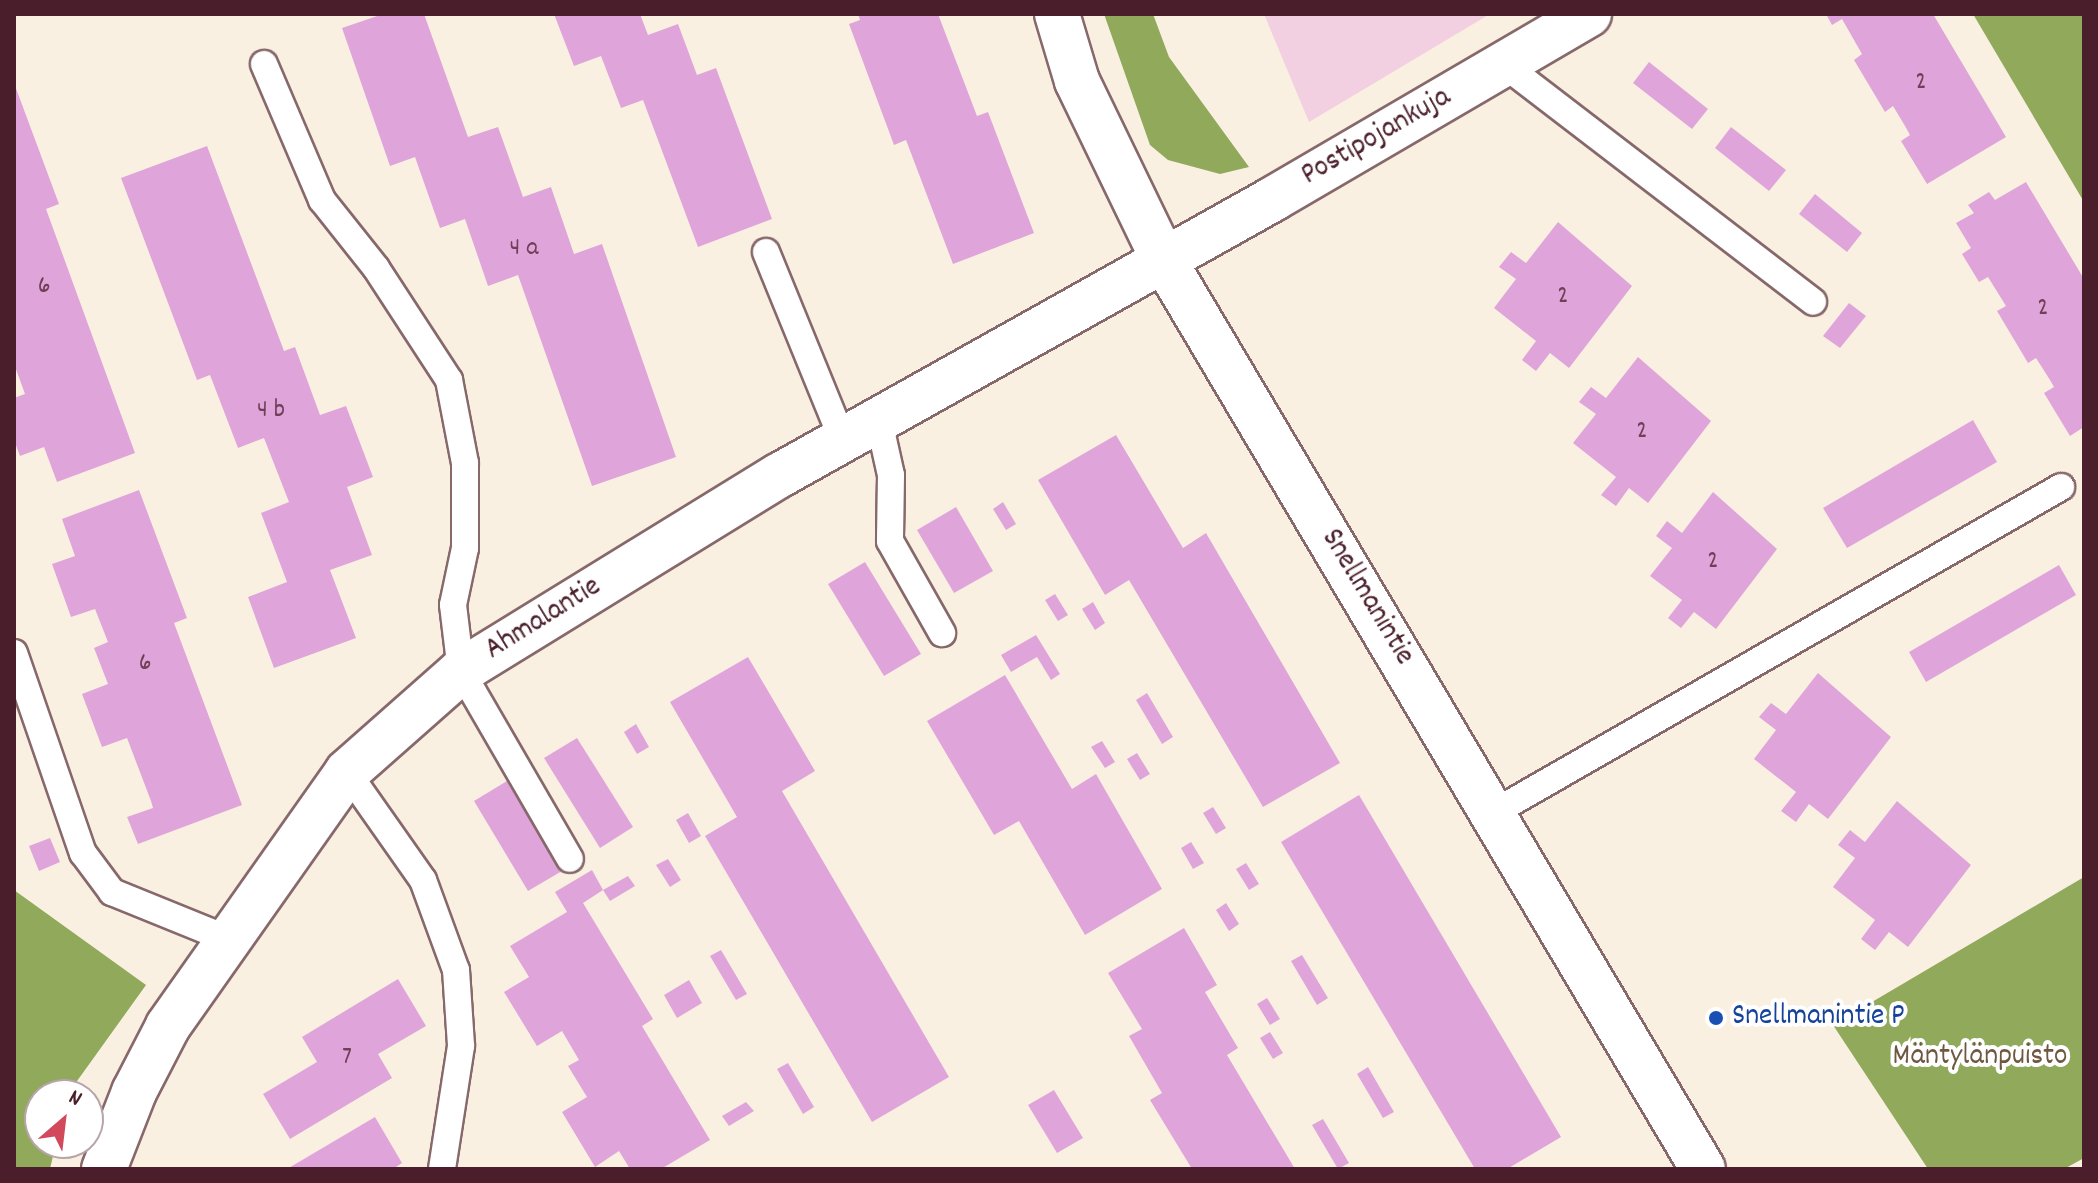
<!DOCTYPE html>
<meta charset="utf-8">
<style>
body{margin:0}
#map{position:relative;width:2098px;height:1183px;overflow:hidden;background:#f9f0e2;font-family:Dekko,sans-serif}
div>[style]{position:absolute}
.built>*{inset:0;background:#f2cfe1}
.forest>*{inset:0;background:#90a95b}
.building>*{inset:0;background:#dfa5da}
.roads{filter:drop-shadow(2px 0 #87686b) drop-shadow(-2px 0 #87686b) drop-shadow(0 2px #87686b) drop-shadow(0 -2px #87686b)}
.lane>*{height:26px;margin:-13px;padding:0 13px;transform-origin:13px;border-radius:13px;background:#fff}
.street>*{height:44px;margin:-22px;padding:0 22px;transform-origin:22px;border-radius:22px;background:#fff}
.secondary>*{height:44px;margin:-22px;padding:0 22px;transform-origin:22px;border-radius:22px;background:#fff}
.dots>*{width:22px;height:22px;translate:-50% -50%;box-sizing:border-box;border:4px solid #fff;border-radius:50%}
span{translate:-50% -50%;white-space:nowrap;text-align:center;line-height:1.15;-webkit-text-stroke:8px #fff;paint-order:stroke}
.number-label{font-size:26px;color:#6f4057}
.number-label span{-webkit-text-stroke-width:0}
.street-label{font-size:30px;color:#4a1f2b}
.transit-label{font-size:30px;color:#164399}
.left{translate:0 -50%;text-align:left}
.park-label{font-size:30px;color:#6f5840}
.frame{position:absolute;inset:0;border:16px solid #4a1f2b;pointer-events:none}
.north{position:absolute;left:24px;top:1079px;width:80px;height:80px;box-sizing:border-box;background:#fff;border:2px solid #b7a5aa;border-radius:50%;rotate:28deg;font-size:22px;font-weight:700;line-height:32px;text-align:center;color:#4a1f2b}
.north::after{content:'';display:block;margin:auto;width:28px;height:36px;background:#d1495b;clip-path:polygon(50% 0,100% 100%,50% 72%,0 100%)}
</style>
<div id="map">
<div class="built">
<i style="clip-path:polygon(1264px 14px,1490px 14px,1309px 122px)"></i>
</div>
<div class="forest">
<i style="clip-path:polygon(1104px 14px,1153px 14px,1169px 57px,1249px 167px,1220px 174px,1168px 160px,1150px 145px)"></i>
<i style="clip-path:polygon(1973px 14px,2084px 14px,2084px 202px)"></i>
<i style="clip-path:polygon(2084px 877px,2084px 1158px,2064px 1169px,1928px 1169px,1833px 1025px)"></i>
<i style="clip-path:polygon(14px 890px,146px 985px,67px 1095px,40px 1095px,40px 1143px,56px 1143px,50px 1169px,14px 1169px)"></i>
</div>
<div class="building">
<i style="clip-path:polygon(383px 14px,424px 14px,468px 137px,498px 127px,523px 197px,551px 187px,574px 254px,602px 244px,676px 457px,592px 486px,518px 275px,488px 286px,465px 219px,440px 228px,415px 157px,390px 166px,342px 28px)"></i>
<i style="clip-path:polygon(554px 14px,640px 14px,648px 35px,678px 24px,697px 75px,716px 68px,772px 219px,698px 247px,643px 100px,621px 108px,601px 56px,574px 66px)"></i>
<i style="clip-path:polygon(858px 14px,938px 14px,977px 116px,988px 112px,1034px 233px,953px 264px,906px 140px,894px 145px,849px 24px,860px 20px)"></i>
<i style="clip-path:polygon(1826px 14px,1933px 14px,2006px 137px,1927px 184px,1901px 141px,1910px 135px,1905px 126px,1893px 106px,1885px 112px,1854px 60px,1862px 54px,1842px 19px,1832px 25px)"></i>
<i style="clip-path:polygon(1649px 62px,1708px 109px,1692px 129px,1633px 83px)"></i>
<i style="clip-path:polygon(14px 83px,59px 204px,46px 209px,135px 453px,57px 482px,44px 447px,20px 456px,14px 440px,14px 398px,25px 394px,14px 364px)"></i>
<i style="clip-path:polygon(1731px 127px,1786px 170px,1769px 191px,1715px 148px)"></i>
<i style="clip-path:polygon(207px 146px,284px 351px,295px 347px,320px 415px,346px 406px,373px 477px,347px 487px,372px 555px,330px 570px,356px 638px,274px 668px,248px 597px,287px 582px,261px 513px,289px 502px,264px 438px,238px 448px,210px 375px,197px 380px,121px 178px)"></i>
<i style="clip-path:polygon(2026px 182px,2084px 279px,2084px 427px,2070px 436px,2044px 393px,2054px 387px,2050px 380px,2036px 358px,2028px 363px,1997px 311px,2006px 306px,1988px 277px,1979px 282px,1962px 254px,1971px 248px,1956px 223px,1974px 213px,1968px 205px,1989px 192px,1995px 200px)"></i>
<i style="clip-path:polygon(1815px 194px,1862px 233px,1847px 252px,1799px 214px)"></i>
<i style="clip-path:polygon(1558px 222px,1632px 286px,1569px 368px,1550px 353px,1536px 371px,1522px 360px,1536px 341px,1494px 308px,1516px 279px,1499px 267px,1511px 252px,1526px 263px)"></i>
<i style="clip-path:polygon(1849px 303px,1866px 316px,1840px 348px,1823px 336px)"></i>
<i style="clip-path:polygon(1638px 357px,1711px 421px,1648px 503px,1629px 488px,1616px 506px,1601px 495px,1616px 477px,1573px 443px,1596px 414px,1579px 402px,1591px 387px,1606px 398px)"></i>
<i style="clip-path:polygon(1973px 420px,1997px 462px,1847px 548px,1823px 508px)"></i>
<i style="clip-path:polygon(1116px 435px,1183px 548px,1206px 533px,1340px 763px,1263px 807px,1129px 580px,1105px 595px,1038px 480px)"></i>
<i style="clip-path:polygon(139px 490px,187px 618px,174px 623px,242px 805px,138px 844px,127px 817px,153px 808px,151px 801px,127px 738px,102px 747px,82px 694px,108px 684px,94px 648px,108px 642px,95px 609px,71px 617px,52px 564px,75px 556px,62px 519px)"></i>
<i style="clip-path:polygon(1713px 492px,1777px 549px,1716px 629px,1694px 612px,1681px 628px,1668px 618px,1682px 600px,1650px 576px,1672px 548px,1656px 536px,1667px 521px,1682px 533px)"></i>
<i style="clip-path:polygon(1003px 502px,1016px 524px,1006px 530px,993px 509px)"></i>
<i style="clip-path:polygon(956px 507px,993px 571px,954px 593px,917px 530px)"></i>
<i style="clip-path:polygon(865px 562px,921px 654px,884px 676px,828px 584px)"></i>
<i style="clip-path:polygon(2059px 565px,2076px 595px,1926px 682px,1909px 652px)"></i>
<i style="clip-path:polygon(1055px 594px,1068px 615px,1058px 621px,1045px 600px)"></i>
<i style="clip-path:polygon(1093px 602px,1105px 623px,1095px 630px,1082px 609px)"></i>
<i style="clip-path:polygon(1036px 635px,1060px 674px,1051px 680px,1037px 657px,1011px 672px,1001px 655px)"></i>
<i style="clip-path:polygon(748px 657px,815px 771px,782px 791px,949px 1077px,872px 1122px,705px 836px,737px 817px,670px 702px)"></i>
<i style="clip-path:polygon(1818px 673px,1891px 737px,1828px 819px,1809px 804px,1796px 822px,1781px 811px,1796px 792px,1754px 759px,1776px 730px,1759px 717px,1771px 703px,1786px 714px)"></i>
<i style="clip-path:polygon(1005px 675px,1072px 789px,1096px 774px,1162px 889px,1085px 935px,1019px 821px,994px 835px,927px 721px)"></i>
<i style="clip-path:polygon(1147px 693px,1173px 737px,1162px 744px,1136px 700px)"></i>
<i style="clip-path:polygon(636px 724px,649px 747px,637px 754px,624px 732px)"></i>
<i style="clip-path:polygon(577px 738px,633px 827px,600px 848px,544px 758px)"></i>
<i style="clip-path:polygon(1102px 741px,1115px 762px,1105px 768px,1091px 747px)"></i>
<i style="clip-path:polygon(1137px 753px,1150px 774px,1140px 780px,1127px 759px)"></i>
<i style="clip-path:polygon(507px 781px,562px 871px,528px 891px,474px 801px)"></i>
<i style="clip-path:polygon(1359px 795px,1561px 1137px,1507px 1169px,1475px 1169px,1281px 842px)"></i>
<i style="clip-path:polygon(1897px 801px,1971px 865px,1908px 947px,1889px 932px,1875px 950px,1861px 939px,1875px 920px,1833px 887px,1855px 858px,1838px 845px,1850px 830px,1865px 842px)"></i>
<i style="clip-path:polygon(1213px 807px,1226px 828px,1216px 834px,1203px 813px)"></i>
<i style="clip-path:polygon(688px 813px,701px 836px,689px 843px,676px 820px)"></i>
<i style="clip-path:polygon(50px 838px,60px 862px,39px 871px,29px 846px)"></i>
<i style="clip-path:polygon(1191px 842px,1204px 863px,1193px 869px,1181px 848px)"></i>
<i style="clip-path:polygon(668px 859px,681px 880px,670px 887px,656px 865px)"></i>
<i style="clip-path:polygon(1246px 863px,1259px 884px,1249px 890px,1236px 869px)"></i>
<i style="clip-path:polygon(592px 870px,603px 890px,583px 903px,653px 1019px,642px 1026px,710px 1140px,661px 1169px,630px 1169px,619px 1151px,595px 1167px,562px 1112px,587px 1097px,568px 1066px,579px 1060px,562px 1031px,537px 1046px,504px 992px,529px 977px,510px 946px,567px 912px,555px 892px)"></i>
<i style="clip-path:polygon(628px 876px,635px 886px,610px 901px,603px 890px)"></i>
<i style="clip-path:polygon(1226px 903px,1239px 924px,1229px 931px,1216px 910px)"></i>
<i style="clip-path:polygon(1184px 928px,1217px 985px,1205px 992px,1238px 1048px,1227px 1055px,1295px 1169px,1192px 1169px,1150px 1100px,1162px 1093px,1129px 1036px,1142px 1029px,1108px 973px)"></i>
<i style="clip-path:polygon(721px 950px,747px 994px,736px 1000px,710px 956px)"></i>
<i style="clip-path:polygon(1302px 955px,1328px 998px,1317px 1005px,1291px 961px)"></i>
<i style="clip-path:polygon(398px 979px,426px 1026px,378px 1054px,392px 1078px,290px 1139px,263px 1094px,317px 1062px,302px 1037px)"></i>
<i style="clip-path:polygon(689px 980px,702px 1003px,677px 1018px,664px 995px)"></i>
<i style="clip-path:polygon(1267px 998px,1280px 1019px,1270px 1025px,1257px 1004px)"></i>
<i style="clip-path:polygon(1270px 1032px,1283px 1053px,1273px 1059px,1260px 1038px)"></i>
<i style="clip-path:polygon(788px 1063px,814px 1107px,803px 1114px,777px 1069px)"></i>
<i style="clip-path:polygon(1368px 1067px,1394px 1112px,1383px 1118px,1357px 1074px)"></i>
<i style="clip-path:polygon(1054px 1090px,1083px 1138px,1057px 1153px,1028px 1105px)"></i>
<i style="clip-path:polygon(746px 1102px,754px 1111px,729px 1126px,722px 1116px)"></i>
<i style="clip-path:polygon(375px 1117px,402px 1163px,393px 1169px,287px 1169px)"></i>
<i style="clip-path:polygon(1323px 1119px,1349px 1163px,1338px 1169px,1312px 1125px)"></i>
</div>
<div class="roads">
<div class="lane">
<i style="left:1502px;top:63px;width:392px;rotate:37.5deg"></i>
<i style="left:264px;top:64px;width:148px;rotate:66.9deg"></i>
<i style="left:322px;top:200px;width:87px;rotate:51.5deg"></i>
<i style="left:376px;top:268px;width:134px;rotate:56.9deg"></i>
<i style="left:449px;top:380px;width:85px;rotate:79.1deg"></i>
<i style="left:465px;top:463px;width:85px;rotate:90deg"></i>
<i style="left:465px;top:548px;width:58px;rotate:101.9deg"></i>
<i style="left:453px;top:605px;width:66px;rotate:83.1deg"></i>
<i style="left:461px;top:671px;width:217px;rotate:59.9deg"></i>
<i style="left:766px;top:252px;width:204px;rotate:67.8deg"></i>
<i style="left:879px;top:421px;width:55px;rotate:77.5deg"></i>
<i style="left:891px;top:475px;width:66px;rotate:90.9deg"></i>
<i style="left:890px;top:541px;width:106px;rotate:60.5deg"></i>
<i style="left:14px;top:653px;width:212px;rotate:71deg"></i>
<i style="left:83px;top:853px;width:49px;rotate:53.4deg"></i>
<i style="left:112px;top:892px;width:125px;rotate:22.1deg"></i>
<i style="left:347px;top:772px;width:132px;rotate:54.9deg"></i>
<i style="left:423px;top:880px;width:96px;rotate:69.9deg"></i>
<i style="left:456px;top:970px;width:76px;rotate:86.2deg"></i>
<i style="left:461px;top:1046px;width:124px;rotate:98.8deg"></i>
<i style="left:1493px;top:813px;width:655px;rotate:-29.85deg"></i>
</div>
<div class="street">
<i style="left:104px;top:1169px;width:83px;rotate:-68.7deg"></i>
<i style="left:134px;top:1092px;width:74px;rotate:-62.7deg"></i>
<i style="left:168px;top:1026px;width:311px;rotate:-54.8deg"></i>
<i style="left:347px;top:772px;width:152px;rotate:-41.5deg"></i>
<i style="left:461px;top:671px;width:374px;rotate:-31.6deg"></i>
<i style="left:780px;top:475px;width:565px;rotate:-29.24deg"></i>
<i style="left:1273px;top:199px;width:366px;rotate:-30.3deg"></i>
</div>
<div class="secondary">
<i style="left:1057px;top:14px;width:70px;rotate:73.4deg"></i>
<i style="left:1077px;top:81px;width:195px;rotate:64.2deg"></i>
<i style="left:1162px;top:257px;width:1060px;rotate:59.32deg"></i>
</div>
</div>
<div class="dots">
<i style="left:1716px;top:1018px;background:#1a4fb4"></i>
</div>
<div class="number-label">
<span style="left:1921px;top:83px">2</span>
<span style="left:524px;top:249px">4 a</span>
<span style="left:44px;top:287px">6</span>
<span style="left:1563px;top:297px">2</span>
<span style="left:2043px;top:309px">2</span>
<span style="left:271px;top:411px">4 b</span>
<span style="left:1642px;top:432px">2</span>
<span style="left:1713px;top:562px">2</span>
<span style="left:145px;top:664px">6</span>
<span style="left:347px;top:1058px">7</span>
</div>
<div class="street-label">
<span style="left:1377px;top:138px;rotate:-30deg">Postipojankuja</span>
<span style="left:1366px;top:598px;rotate:59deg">Snellmanintie</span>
<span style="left:544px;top:620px;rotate:-32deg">Ahmalantie</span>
</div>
<div class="transit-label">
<span class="left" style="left:1732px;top:1018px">Snellmanintie P</span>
</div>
<div class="park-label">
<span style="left:1980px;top:1058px">Mäntylänpuisto</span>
</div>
<div class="frame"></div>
<div class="north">N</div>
</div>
